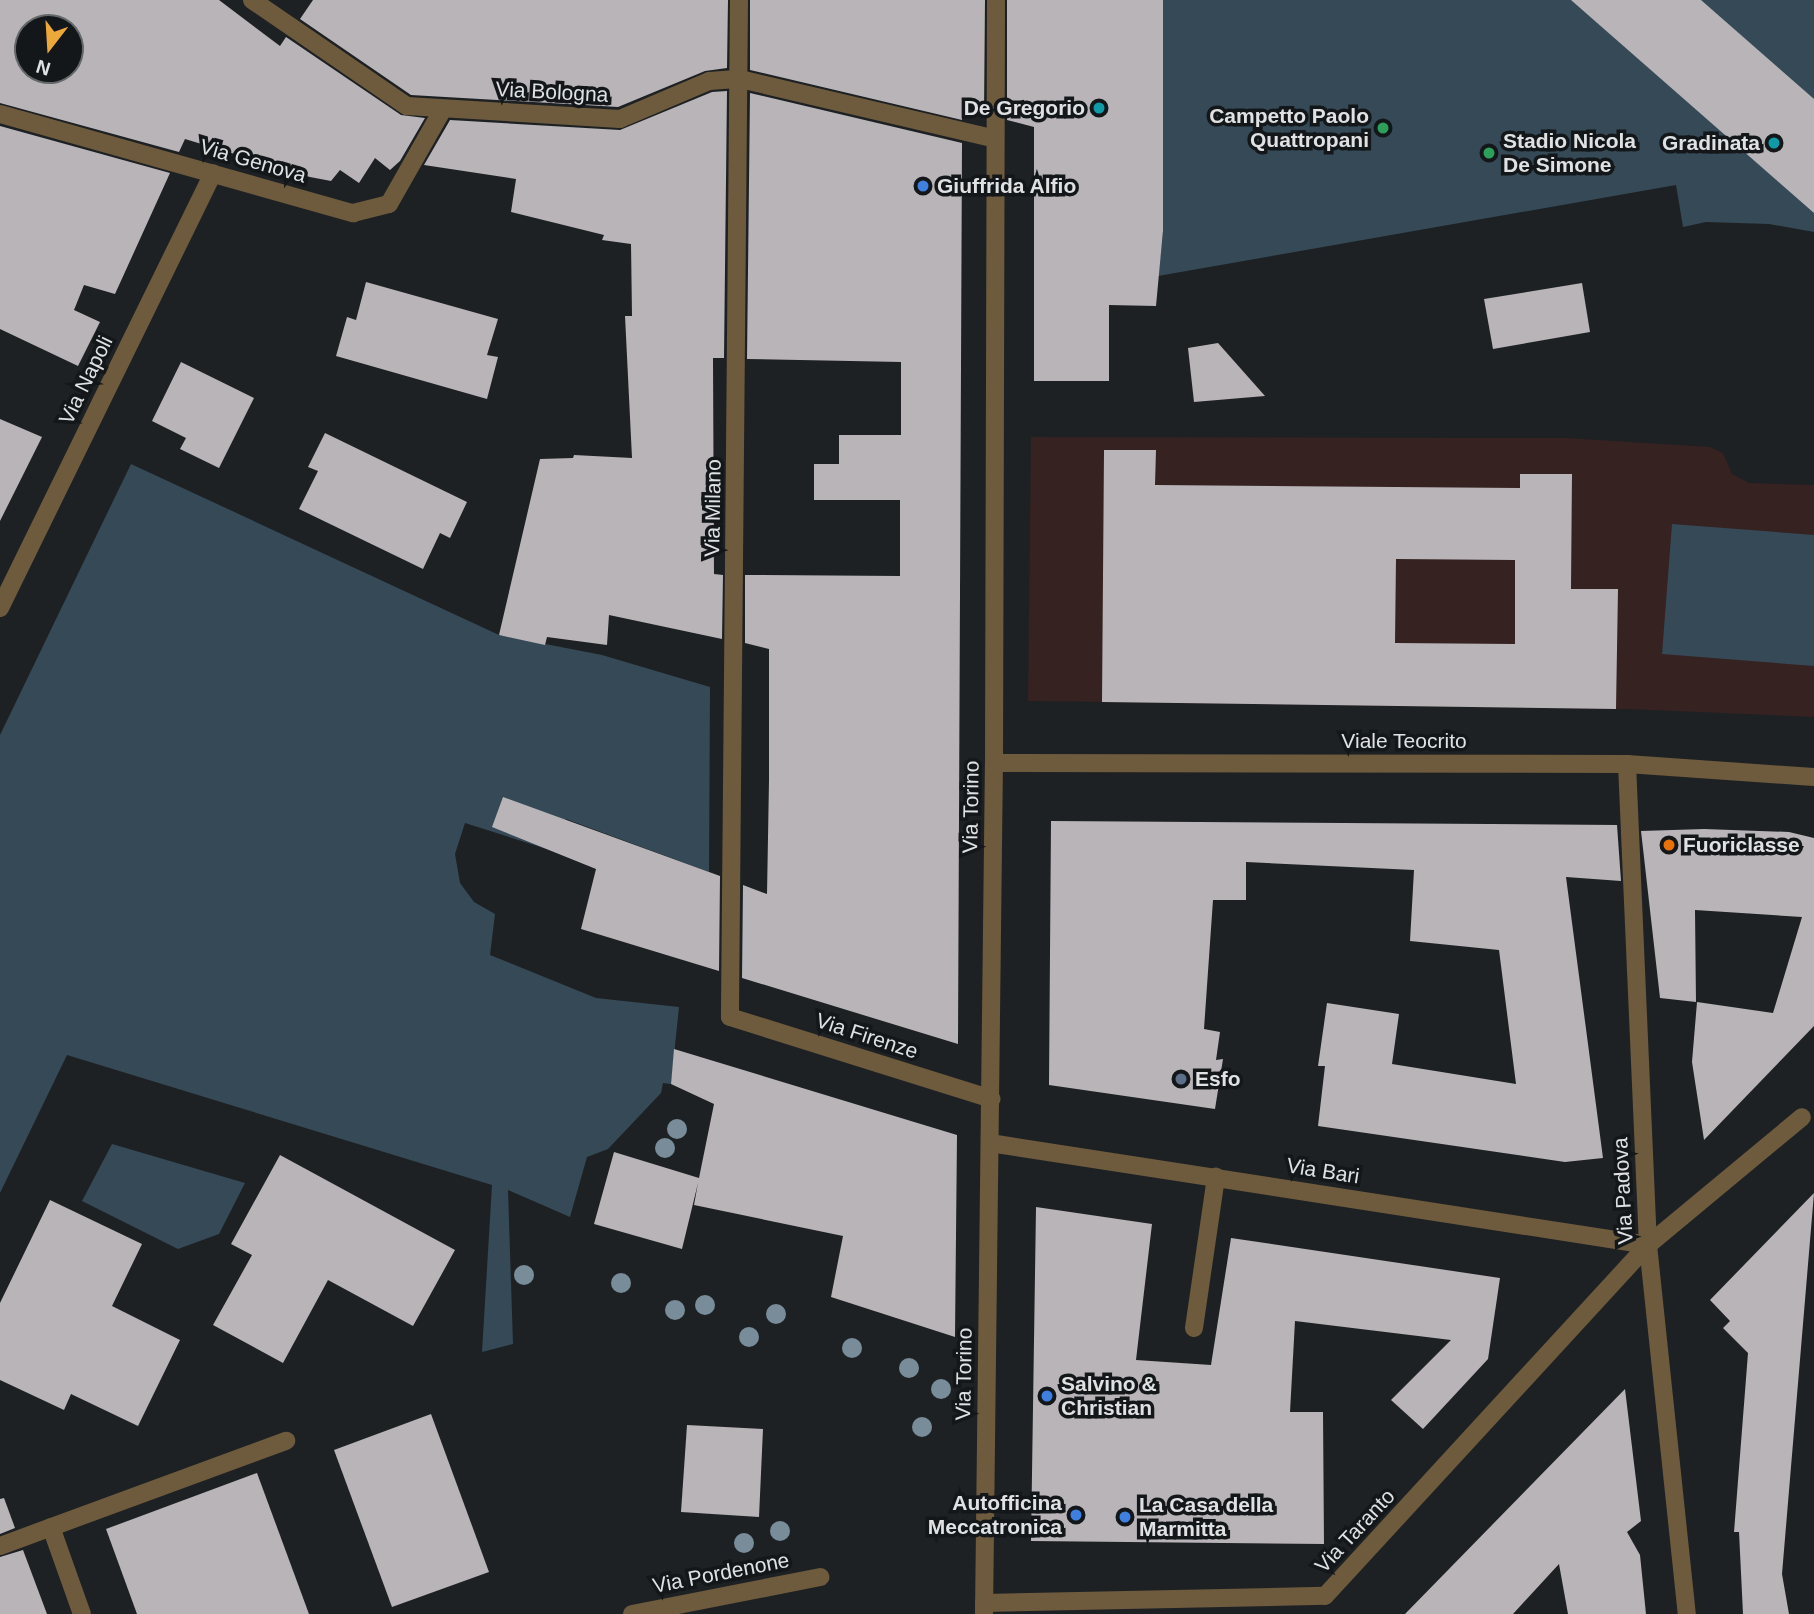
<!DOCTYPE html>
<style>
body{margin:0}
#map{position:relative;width:1814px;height:1614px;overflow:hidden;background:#1e2123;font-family:Arial,sans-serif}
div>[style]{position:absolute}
.education>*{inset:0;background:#352221}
.green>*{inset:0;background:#354957}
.building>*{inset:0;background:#b8b4b8}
.service>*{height:18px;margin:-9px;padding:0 9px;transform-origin:9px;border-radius:9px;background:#6e5b3e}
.minor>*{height:18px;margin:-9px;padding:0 9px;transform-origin:9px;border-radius:9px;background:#6e5b3e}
.tertiary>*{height:18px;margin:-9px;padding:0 9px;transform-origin:9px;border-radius:9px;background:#6e5b3e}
.trees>*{width:20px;height:20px;margin:-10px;border-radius:50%;background:#788c9a}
.dots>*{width:19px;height:19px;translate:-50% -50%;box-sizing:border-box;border:4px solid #14171a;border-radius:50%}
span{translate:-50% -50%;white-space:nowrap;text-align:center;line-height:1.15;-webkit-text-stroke:7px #14171a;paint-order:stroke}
.street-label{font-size:21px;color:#dfe1e3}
.poi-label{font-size:21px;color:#dfe1e3;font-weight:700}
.right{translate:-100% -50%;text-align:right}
.left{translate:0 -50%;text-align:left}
.north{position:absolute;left:14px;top:14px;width:70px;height:70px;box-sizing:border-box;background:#14171a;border:2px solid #65686a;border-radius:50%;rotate:197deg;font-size:19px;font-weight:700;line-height:28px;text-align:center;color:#dfe1e3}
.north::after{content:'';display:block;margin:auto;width:24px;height:32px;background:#eca93a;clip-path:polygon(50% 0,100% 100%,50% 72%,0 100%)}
</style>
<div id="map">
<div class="education">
<i style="clip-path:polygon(1031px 437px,1566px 438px,1710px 447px,1723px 453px,1732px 474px,1749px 483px,1814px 485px,1814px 717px,1628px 709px,1028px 701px)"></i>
</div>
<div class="green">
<i style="clip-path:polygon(1163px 0,1814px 0,1814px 232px,1769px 224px,1706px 222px,1683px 227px,1676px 185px,1158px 276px,1163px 233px)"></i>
<i style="clip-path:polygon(131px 464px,499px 635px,602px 655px,710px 687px,709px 872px,566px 819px,553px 851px,465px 823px,455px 854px,460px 883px,474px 902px,495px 914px,490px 955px,596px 998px,679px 1007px,671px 1084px,663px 1083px,661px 1093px,608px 1149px,587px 1157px,570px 1217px,508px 1190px,513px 1344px,482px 1352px,492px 1185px,67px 1055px,0 1193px,0 735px)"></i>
<i style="clip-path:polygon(1672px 524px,1814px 535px,1814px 666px,1662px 654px)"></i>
<i style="clip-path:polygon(112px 1144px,245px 1183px,219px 1234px,178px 1249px,82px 1201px)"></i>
</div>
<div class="building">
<i style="clip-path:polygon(evenodd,0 0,219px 0,280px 46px,286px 37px,401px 115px,425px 118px,400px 161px,390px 170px,375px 158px,359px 183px,340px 170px,331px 181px,310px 177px,185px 139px,179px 152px,0 103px,0 0,28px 28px,70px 28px,70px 70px,28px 70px,28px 28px)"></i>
<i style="clip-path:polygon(313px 0,728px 0,727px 68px,705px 71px,618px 107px,411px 95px,300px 19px)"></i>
<i style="clip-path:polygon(750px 0,985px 0,984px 114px,962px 109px,962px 120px,750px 70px)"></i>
<i style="clip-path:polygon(1007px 0,1163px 0,1163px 231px,1156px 306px,1109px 305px,1109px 381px,1034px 381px,1034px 127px,1007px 120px)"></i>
<i style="clip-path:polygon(1571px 0,1701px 0,1814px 99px,1814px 213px)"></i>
<i style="clip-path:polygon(727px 91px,724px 358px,713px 358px,714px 574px,723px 575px,722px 639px,609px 615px,607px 645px,547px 637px,545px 645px,499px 635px,540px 459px,573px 458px,574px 455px,632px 458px,625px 316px,632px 316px,631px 244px,602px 240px,604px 235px,511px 212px,516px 179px,424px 165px,450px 120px,620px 130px,712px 92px)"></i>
<i style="clip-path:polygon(750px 93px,962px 143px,958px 1044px,742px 978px,743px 885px,767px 894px,769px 780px,769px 649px,745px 643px,745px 575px,900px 576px,900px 500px,814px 500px,814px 464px,839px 464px,839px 435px,901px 435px,901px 362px,747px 359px)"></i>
<i style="clip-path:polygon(0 126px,170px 173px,115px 294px,84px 285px,74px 310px,100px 322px,78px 366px,0 329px)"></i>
<i style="clip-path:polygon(366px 282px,498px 319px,487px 355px,498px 357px,487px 399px,336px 356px,347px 317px,356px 320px)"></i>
<i style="clip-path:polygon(1582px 283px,1590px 332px,1493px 349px,1484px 299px)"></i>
<i style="clip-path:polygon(1218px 343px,1265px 396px,1194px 402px,1188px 348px)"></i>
<i style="clip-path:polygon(181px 362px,254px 398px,219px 468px,180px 449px,186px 438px,152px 421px)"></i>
<i style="clip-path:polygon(0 419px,42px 437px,0 521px)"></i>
<i style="clip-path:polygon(325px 433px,467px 502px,450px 538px,440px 533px,423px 569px,299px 509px,318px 471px,308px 467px)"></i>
<i style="clip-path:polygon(evenodd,1104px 450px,1156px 450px,1155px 485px,1520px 488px,1520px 474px,1572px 474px,1571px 589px,1618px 589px,1616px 709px,1102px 702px,1104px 450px,1396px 559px,1515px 560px,1515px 644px,1395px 643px,1396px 559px)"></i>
<i style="clip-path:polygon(503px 797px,720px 876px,719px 971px,581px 929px,596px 869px,492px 827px)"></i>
<i style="clip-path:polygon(1051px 821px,1617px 825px,1621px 881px,1566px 877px,1603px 1158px,1565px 1162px,1318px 1126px,1325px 1066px,1318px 1066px,1327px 1003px,1399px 1014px,1392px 1064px,1516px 1084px,1499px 950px,1410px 941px,1414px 870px,1246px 862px,1246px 900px,1213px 900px,1204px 1029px,1220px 1032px,1216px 1060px,1223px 1059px,1215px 1109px,1049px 1085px)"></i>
<i style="clip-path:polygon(1704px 829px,1789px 832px,1814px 838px,1814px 1026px,1704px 1140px,1692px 1062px,1697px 1002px,1773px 1013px,1802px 917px,1695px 910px,1696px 1002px,1660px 998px,1641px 831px)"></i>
<i style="clip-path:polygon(674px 1049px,957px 1135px,955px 1337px,831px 1297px,843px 1236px,694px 1205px,698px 1183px,682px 1249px,594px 1224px,614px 1152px,699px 1178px,714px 1104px,671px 1084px)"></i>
<i style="clip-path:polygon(280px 1155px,455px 1250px,413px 1326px,328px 1280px,283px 1363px,213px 1325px,252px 1255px,231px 1244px)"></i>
<i style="clip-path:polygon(1814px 1193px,1782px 1574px,1789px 1614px,1743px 1614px,1739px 1532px,1734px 1532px,1748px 1353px,1723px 1328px,1730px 1321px,1710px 1300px)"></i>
<i style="clip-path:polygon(50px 1200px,142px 1244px,112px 1306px,180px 1340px,138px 1426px,71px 1394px,64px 1410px,0 1380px,0 1303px)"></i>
<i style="clip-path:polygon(1036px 1207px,1152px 1224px,1136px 1360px,1211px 1365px,1231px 1238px,1500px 1278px,1488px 1359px,1423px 1429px,1391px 1400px,1451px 1340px,1295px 1321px,1290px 1412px,1323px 1412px,1324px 1544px,1031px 1541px)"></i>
<i style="clip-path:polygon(1625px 1389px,1641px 1521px,1627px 1532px,1640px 1555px,1646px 1614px,1568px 1614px,1559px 1564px,1513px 1614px,1405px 1614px)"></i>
<i style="clip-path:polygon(431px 1414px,489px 1572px,392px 1607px,334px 1450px)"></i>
<i style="clip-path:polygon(687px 1425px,763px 1429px,759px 1517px,681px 1512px)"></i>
<i style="clip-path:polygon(257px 1473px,309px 1614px,137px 1614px,106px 1529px)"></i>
<i style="clip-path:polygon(4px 1498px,15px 1528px,0 1534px,0 1499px)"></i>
<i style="clip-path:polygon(23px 1550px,47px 1614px,0 1614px,0 1557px)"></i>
</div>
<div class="service">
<i style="left:51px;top:1527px;width:92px;rotate:70.4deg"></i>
<i style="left:0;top:1546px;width:305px;rotate:-20.2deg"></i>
</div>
<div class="minor">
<i style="left:252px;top:0;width:188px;rotate:34.4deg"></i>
<i style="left:407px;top:106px;width:213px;rotate:3.5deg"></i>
<i style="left:620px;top:119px;width:97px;rotate:-23.1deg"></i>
<i style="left:709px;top:81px;width:31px;rotate:-4deg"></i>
<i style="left:740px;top:79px;width:262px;rotate:13.2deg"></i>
<i style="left:739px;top:0;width:1017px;rotate:90.51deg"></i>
<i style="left:730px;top:1017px;width:274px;rotate:17.4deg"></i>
<i style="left:0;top:114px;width:367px;rotate:15.7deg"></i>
<i style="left:353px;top:213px;width:37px;rotate:-14deg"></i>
<i style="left:389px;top:204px;width:109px;rotate:-60.4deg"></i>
<i style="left:0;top:608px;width:484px;rotate:-63.9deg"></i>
<i style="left:994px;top:763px;width:763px;rotate:-89.85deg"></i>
<i style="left:1627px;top:764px;width:481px;rotate:87.5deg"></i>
<i style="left:1648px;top:1245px;width:371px;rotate:84deg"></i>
<i style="left:990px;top:1143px;width:666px;rotate:8.81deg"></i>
<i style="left:1194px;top:1328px;width:153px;rotate:-81.7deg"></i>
<i style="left:984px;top:1603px;width:341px;rotate:-1.2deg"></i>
<i style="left:1325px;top:1596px;width:477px;rotate:-47.4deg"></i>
<i style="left:1648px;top:1245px;width:200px;rotate:-39.7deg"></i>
<i style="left:632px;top:1614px;width:192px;rotate:-11.1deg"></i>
</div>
<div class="tertiary">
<i style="left:984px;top:1614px;width:851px;rotate:-89.33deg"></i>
<i style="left:994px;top:763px;width:633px;rotate:0.09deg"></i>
<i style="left:1627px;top:764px;width:187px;rotate:4deg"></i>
</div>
<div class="trees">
<i style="left:677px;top:1129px"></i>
<i style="left:665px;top:1148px"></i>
<i style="left:524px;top:1275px"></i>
<i style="left:621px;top:1283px"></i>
<i style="left:705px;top:1305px"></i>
<i style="left:675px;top:1310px"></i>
<i style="left:776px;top:1314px"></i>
<i style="left:749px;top:1337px"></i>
<i style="left:852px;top:1348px"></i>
<i style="left:909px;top:1368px"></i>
<i style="left:941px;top:1389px"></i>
<i style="left:922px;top:1427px"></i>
<i style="left:780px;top:1531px"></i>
<i style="left:744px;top:1543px"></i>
</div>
<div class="dots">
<i style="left:1099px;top:108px;background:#0f9aa8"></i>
<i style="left:1383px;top:128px;background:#2e9e5b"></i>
<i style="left:1774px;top:143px;background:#0f9aa8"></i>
<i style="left:1489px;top:153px;background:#2e9e5b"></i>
<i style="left:923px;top:186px;background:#3f7fe0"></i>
<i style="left:1669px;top:845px;background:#e8710a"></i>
<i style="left:1181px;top:1079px;background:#5c6f8a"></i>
<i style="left:1047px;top:1396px;background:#3f7fe0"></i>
<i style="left:1076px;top:1515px;background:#3f7fe0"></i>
<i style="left:1125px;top:1517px;background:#3f7fe0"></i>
</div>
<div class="street-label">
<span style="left:552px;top:92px;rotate:3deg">Via Bologna</span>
<span style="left:253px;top:161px;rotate:16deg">Via Genova</span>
<span style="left:86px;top:380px;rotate:-64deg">Via Napoli</span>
<span style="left:713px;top:508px;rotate:-89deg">Via Milano</span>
<span style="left:1404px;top:741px">Viale Teocrito</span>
<span style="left:971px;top:807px;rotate:-89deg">Via Torino</span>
<span style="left:867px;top:1036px;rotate:18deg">Via Firenze</span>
<span style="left:1323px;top:1171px;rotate:9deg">Via Bari</span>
<span style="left:1623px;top:1191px;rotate:-93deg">Via Padova</span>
<span style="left:964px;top:1374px;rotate:-89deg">Via Torino</span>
<span style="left:1355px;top:1531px;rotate:-47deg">Via Taranto</span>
<span style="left:721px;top:1573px;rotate:-11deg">Via Pordenone</span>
</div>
<div class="poi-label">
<span class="right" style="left:1085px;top:108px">De Gregorio</span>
<span class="right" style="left:1369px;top:128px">Campetto Paolo<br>Quattropani</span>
<span class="left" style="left:1503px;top:153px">Stadio Nicola<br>De Simone</span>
<span class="right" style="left:1760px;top:143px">Gradinata</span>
<span class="left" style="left:937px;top:186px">Giuffrida Alfio</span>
<span class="left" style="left:1683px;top:845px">Fuoriclasse</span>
<span class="left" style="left:1195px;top:1079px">Esfo</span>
<span class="left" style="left:1061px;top:1396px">Salvino &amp;<br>Christian</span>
<span class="right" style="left:1062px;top:1515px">Autofficina<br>Meccatronica</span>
<span class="left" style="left:1139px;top:1517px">La Casa della<br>Marmitta</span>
</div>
<div class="north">N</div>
</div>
